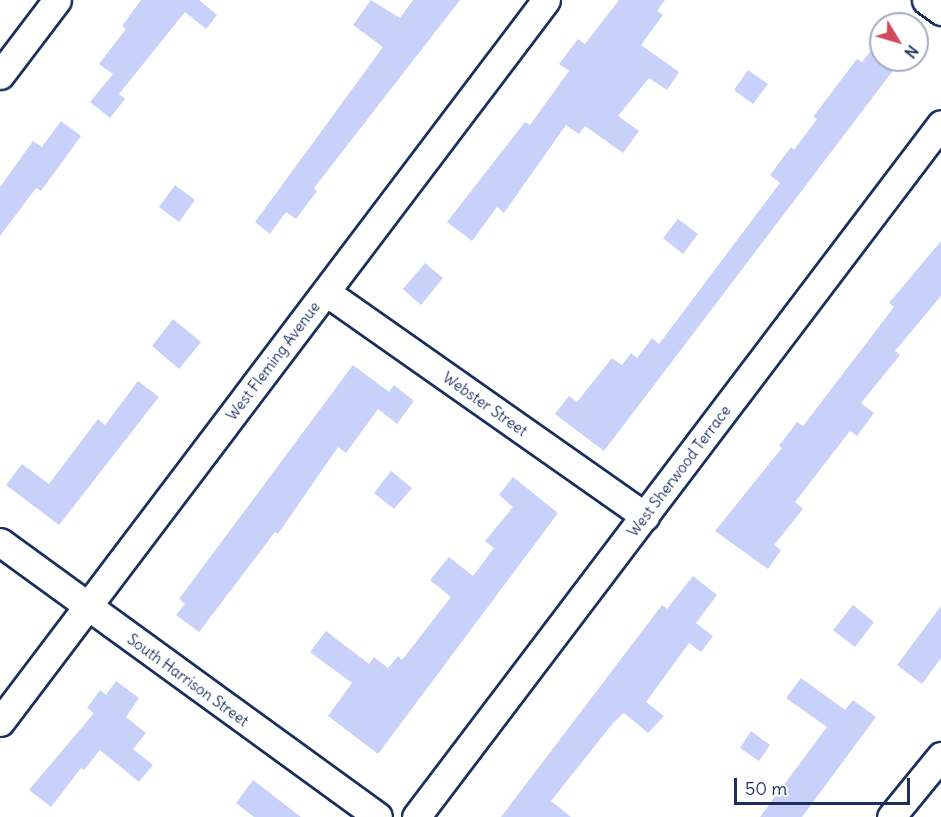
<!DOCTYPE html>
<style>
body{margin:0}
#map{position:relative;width:941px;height:817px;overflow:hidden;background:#fff;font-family:Delius,sans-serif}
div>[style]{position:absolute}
.building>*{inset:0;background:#c7d1f9}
.roads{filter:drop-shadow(2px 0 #1b2f5e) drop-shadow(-2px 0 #1b2f5e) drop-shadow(0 2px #1b2f5e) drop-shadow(0 -2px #1b2f5e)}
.minor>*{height:27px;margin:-13.5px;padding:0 13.5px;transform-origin:13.5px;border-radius:13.5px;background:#fff}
span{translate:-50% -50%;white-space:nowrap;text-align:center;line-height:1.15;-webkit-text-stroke:5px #fff;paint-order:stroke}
.street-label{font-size:15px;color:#1b2f5e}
.north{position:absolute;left:869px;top:12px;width:60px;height:60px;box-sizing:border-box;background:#fff;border:2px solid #a4acbf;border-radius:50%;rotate:128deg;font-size:16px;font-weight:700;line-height:24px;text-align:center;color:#1b2f5e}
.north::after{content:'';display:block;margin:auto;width:21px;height:27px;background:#d1495b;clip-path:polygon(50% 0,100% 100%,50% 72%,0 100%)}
.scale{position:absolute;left:734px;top:778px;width:176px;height:27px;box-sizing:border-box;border:3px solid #1b2f5e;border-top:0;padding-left:8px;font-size:18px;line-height:21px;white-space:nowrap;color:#1b2f5e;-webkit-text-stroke:4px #fff;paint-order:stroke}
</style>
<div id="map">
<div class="building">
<i style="clip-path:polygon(141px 0,199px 0,217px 15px,206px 29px,185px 12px,119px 94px,125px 99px,110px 118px,90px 102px,113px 74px,99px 64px,126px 29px,122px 26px)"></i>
<i style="clip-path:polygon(371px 0,400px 18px,413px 0,460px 0,314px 188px,317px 191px,296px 219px,286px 212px,270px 234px,255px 222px,383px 47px,353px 25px)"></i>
<i style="clip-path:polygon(619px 0,665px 0,657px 11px,663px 15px,641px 45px,679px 72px,667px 90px,649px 78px,618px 116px,639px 131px,623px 153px,585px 126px,579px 134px,566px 125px,504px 213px,497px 207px,472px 241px,447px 222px,525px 122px,530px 125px,569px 71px,559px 64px,578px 39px,585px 44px)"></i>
<i style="clip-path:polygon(881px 38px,881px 60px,901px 60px,604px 451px,555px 414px,569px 396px,577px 402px,612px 358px,622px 365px,631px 353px,637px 358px,652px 338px,659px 344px,780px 183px,770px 175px,791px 147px,794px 150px,817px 119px,813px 117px,857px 59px,862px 62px)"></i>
<i style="clip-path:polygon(748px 70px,768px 84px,753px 104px,734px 90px)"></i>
<i style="clip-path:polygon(61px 121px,81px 136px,41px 191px,36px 188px,0 236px,0 187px,33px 141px,42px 147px)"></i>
<i style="clip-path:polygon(175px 185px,195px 200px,179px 222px,159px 207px)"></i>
<i style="clip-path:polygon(678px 219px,698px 234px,683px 254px,663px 238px)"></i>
<i style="clip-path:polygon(941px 241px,941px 296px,895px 351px,900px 355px,861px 403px,874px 413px,857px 436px,850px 431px,795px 502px,803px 509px,774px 545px,781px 550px,768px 569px,715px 531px,782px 448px,779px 446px,797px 422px,803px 426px,894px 307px,889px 303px)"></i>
<i style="clip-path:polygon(425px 263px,443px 278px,421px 305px,403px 289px)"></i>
<i style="clip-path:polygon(173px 319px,201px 342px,179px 369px,152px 346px)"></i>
<i style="clip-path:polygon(353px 365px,389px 392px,394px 385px,414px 401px,397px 424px,378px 409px,346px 453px,338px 447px,278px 534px,275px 532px,199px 632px,176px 615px,185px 604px,179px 599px)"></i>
<i style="clip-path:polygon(138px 381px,159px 397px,59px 525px,6px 485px,22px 464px,49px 484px,98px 419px,105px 425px)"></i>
<i style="clip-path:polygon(391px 471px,412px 488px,394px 509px,374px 493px)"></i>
<i style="clip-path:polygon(513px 477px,558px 513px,378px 754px,328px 716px,352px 683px,310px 652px,326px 631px,369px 664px,374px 657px,388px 668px,398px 656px,402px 660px,451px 597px,430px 580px,449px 557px,473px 576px,494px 548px,485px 541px,513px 507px,499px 495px)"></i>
<i style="clip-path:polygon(693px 576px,717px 595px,696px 623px,713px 636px,701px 652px,689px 643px,646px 702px,664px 716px,648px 733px,624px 713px,613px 723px,551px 801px,571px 817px,501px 817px,662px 605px,667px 609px)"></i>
<i style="clip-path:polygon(853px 605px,874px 622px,855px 647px,833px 630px)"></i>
<i style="clip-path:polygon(941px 606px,941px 658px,922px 684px,897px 665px)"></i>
<i style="clip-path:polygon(801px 678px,845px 710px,853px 700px,876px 717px,802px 817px,760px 817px,827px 727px,786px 698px)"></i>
<i style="clip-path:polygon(116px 681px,139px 698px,126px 717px,146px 733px,133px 749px,153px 765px,139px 782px,100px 750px,84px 770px,81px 768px,51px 807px,29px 790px,94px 713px,87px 708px,100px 690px,106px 695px)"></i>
<i style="clip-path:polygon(751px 731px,770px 745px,759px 761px,740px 748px)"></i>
<i style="clip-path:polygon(253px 780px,301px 817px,254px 817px,236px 803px)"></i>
</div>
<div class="roads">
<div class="minor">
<i style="left:926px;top:0;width:19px;rotate:36deg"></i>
<i style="left:0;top:75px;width:94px;rotate:-52.8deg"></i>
<i style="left:326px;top:292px;width:390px;rotate:35.1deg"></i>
<i style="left:0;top:542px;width:467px;rotate:36deg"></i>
<i style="left:0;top:722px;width:905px;rotate:-52.9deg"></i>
<i style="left:416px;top:817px;width:869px;rotate:-52.85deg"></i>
<i style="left:891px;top:817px;width:79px;rotate:-50.7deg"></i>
</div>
</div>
<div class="street-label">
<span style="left:273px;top:361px;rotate:-53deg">West Fleming Avenue</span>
<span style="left:485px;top:404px;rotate:35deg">Webster Street</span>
<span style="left:679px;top:471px;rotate:-53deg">West Sherwood Terrace</span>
<span style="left:188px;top:680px;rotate:36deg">South Harrison Street</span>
</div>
<div class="north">N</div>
<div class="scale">50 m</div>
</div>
